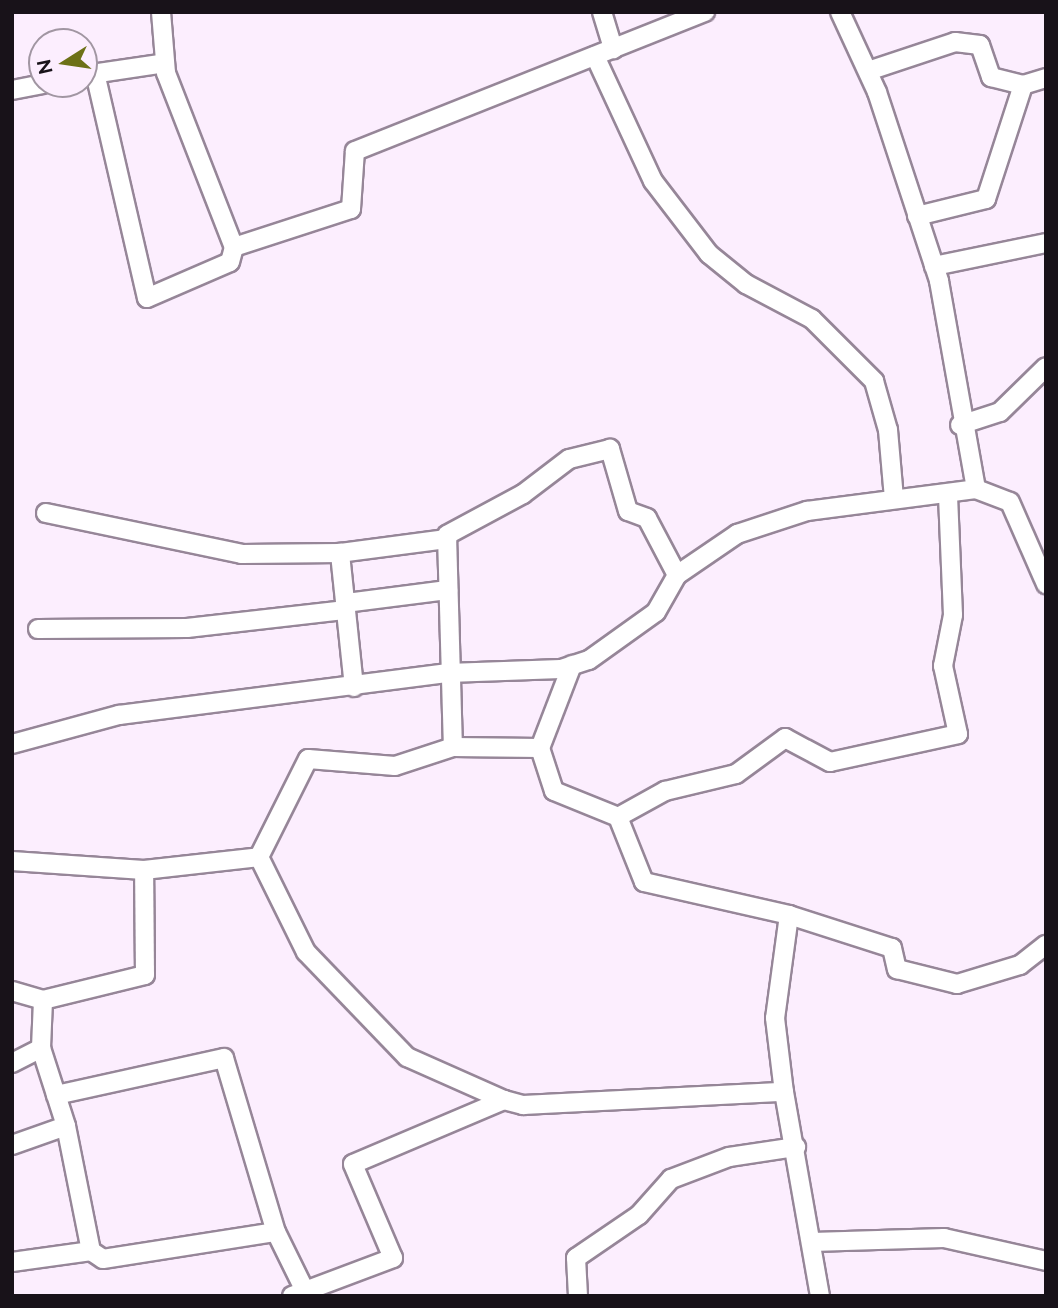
<!DOCTYPE html>
<style>
body{margin:0}
#map{position:relative;width:1058px;height:1308px;overflow:hidden;background:#fceefe;font-family:Raleway,sans-serif}
div>[style]{position:absolute}
.roads{filter:drop-shadow(2px 0 #968698) drop-shadow(-2px 0 #968698) drop-shadow(0 2px #968698) drop-shadow(0 -2px #968698)}
.minor>*{height:18px;margin:-9px;padding:0 9px;transform-origin:9px;border-radius:9px;background:#fff}
span{translate:-50% -50%;white-space:nowrap;text-align:center;line-height:1.15;-webkit-text-stroke:5px #fceefe;paint-order:stroke}
.frame{position:absolute;inset:0;border:14px solid #181219;pointer-events:none}
.north{position:absolute;left:28px;top:28px;width:70px;height:70px;box-sizing:border-box;background:#fceefe;border:2px solid #a196a2;border-radius:50%;rotate:258deg;font-size:19px;font-weight:700;line-height:28px;text-align:center;color:#181219}
.north::after{content:'';display:block;margin:auto;width:24px;height:32px;background:#6d7117;clip-path:polygon(50% 0,100% 100%,50% 72%,0 100%)}
</style>
<div id="map">
<div class="roads">
<div class="minor">
<i style="left:161px;top:12px;width:61px;rotate:85.3deg"></i>
<i style="left:166px;top:73px;width:187px;rotate:68.7deg"></i>
<i style="left:602px;top:12px;width:39px;rotate:73deg"></i>
<i style="left:840px;top:12px;width:88px;rotate:65.2deg"></i>
<i style="left:877px;top:92px;width:199px;rotate:71.8deg"></i>
<i style="left:939px;top:281px;width:211px;rotate:79.9deg"></i>
<i style="left:595px;top:56px;width:138px;rotate:65.1deg"></i>
<i style="left:653px;top:181px;width:92px;rotate:52.5deg"></i>
<i style="left:709px;top:254px;width:48px;rotate:39deg"></i>
<i style="left:746px;top:284px;width:75px;rotate:27.9deg"></i>
<i style="left:812px;top:319px;width:88px;rotate:45deg"></i>
<i style="left:874px;top:381px;width:51px;rotate:74.1deg"></i>
<i style="left:888px;top:430px;width:69px;rotate:85deg"></i>
<i style="left:868px;top:71px;width:92px;rotate:-18.4deg"></i>
<i style="left:955px;top:42px;width:25px;rotate:7deg"></i>
<i style="left:980px;top:45px;width:34px;rotate:71deg"></i>
<i style="left:991px;top:77px;width:33px;rotate:14deg"></i>
<i style="left:1023px;top:85px;width:24px;rotate:-17deg"></i>
<i style="left:95px;top:73px;width:231px;rotate:77deg"></i>
<i style="left:147px;top:298px;width:90px;rotate:-23.4deg"></i>
<i style="left:230px;top:262px;width:16px;rotate:-75deg"></i>
<i style="left:234px;top:247px;width:123px;rotate:-18deg"></i>
<i style="left:351px;top:209px;width:58px;rotate:-86.1deg"></i>
<i style="left:355px;top:151px;width:377px;rotate:-21.7deg"></i>
<i style="left:85px;top:75px;width:81px;rotate:-8.5deg"></i>
<i style="left:12px;top:90px;width:31px;rotate:-11deg"></i>
<i style="left:917px;top:216px;width:71px;rotate:-13.8deg"></i>
<i style="left:986px;top:199px;width:120px;rotate:-72deg"></i>
<i style="left:934px;top:266px;width:114px;rotate:-11.6deg"></i>
<i style="left:960px;top:425px;width:42px;rotate:-18deg"></i>
<i style="left:1000px;top:412px;width:64px;rotate:-44.4deg"></i>
<i style="left:46px;top:513px;width:200px;rotate:11.8deg"></i>
<i style="left:242px;top:554px;width:98px;rotate:-0.6deg"></i>
<i style="left:677px;top:575px;width:64px;rotate:-117.8deg"></i>
<i style="left:647px;top:518px;width:20px;rotate:-160deg"></i>
<i style="left:628px;top:511px;width:65px;rotate:-106.2deg"></i>
<i style="left:610px;top:449px;width:42px;rotate:166.3deg"></i>
<i style="left:569px;top:459px;width:58px;rotate:142.7deg"></i>
<i style="left:523px;top:494px;width:86px;rotate:151.7deg"></i>
<i style="left:447px;top:535px;width:212px;rotate:88.4deg"></i>
<i style="left:453px;top:747px;width:87px;rotate:0.7deg"></i>
<i style="left:540px;top:748px;width:45px;rotate:72deg"></i>
<i style="left:554px;top:791px;width:69px;rotate:22.1deg"></i>
<i style="left:618px;top:817px;width:54px;rotate:-29deg"></i>
<i style="left:665px;top:791px;width:73px;rotate:-13.5deg"></i>
<i style="left:736px;top:774px;width:61px;rotate:-36.3deg"></i>
<i style="left:785px;top:738px;width:51px;rotate:28.1deg"></i>
<i style="left:830px;top:762px;width:131px;rotate:-12.3deg"></i>
<i style="left:958px;top:734px;width:70px;rotate:-102.4deg"></i>
<i style="left:943px;top:666px;width:52px;rotate:-78.9deg"></i>
<i style="left:953px;top:615px;width:119px;rotate:-92.4deg"></i>
<i style="left:346px;top:603px;width:103px;rotate:-7.3deg"></i>
<i style="left:38px;top:629px;width:149px;rotate:-0.4deg"></i>
<i style="left:187px;top:628px;width:160px;rotate:-6.5deg"></i>
<i style="left:354px;top:687px;width:135px;rotate:-96deg"></i>
<i style="left:340px;top:553px;width:108px;rotate:-7.5deg"></i>
<i style="left:12px;top:744px;width:111px;rotate:-15.2deg"></i>
<i style="left:119px;top:715px;width:332px;rotate:-7.3deg"></i>
<i style="left:448px;top:673px;width:113px;rotate:-2deg"></i>
<i style="left:561px;top:669px;width:29px;rotate:-18deg"></i>
<i style="left:589px;top:660px;width:82px;rotate:-35.6deg"></i>
<i style="left:656px;top:612px;width:43px;rotate:-60.4deg"></i>
<i style="left:677px;top:575px;width:73px;rotate:-34.3deg"></i>
<i style="left:737px;top:534px;width:74px;rotate:-18.2deg"></i>
<i style="left:807px;top:511px;width:170px;rotate:-7.4deg"></i>
<i style="left:976px;top:489px;width:36px;rotate:21deg"></i>
<i style="left:1010px;top:502px;width:90px;rotate:66.3deg"></i>
<i style="left:453px;top:747px;width:61px;rotate:161.9deg"></i>
<i style="left:395px;top:766px;width:87px;rotate:-175.4deg"></i>
<i style="left:308px;top:759px;width:110px;rotate:116.6deg"></i>
<i style="left:259px;top:857px;width:106px;rotate:63.7deg"></i>
<i style="left:306px;top:952px;width:146px;rotate:46.1deg"></i>
<i style="left:407px;top:1057px;width:106px;rotate:23.9deg"></i>
<i style="left:504px;top:1100px;width:20px;rotate:15deg"></i>
<i style="left:523px;top:1105px;width:261px;rotate:-2.9deg"></i>
<i style="left:784px;top:1092px;width:207px;rotate:80deg"></i>
<i style="left:540px;top:748px;width:89px;rotate:-68.9deg"></i>
<i style="left:618px;top:817px;width:70px;rotate:68.2deg"></i>
<i style="left:644px;top:882px;width:149px;rotate:12.8deg"></i>
<i style="left:789px;top:915px;width:104px;rotate:97.7deg"></i>
<i style="left:775px;top:1018px;width:75px;rotate:83.1deg"></i>
<i style="left:12px;top:861px;width:132px;rotate:3.9deg"></i>
<i style="left:144px;top:870px;width:116px;rotate:-6.4deg"></i>
<i style="left:789px;top:915px;width:108px;rotate:17.8deg"></i>
<i style="left:892px;top:948px;width:22px;rotate:77deg"></i>
<i style="left:897px;top:969px;width:62px;rotate:14deg"></i>
<i style="left:957px;top:984px;width:66px;rotate:-16.8deg"></i>
<i style="left:1020px;top:965px;width:33px;rotate:-38deg"></i>
<i style="left:12px;top:991px;width:32px;rotate:16deg"></i>
<i style="left:43px;top:1000px;width:105px;rotate:-13.8deg"></i>
<i style="left:145px;top:975px;width:105px;rotate:-90.5deg"></i>
<i style="left:41px;top:1048px;width:82px;rotate:72.2deg"></i>
<i style="left:66px;top:1126px;width:127px;rotate:78.7deg"></i>
<i style="left:12px;top:1063px;width:33px;rotate:-27deg"></i>
<i style="left:41px;top:1048px;width:48px;rotate:-87.6deg"></i>
<i style="left:56px;top:1095px;width:172px;rotate:-12.4deg"></i>
<i style="left:224px;top:1058px;width:182px;rotate:73.4deg"></i>
<i style="left:276px;top:1232px;width:66px;rotate:63.8deg"></i>
<i style="left:12px;top:1145px;width:57px;rotate:-19.4deg"></i>
<i style="left:812px;top:1242px;width:132px;rotate:-1.7deg"></i>
<i style="left:944px;top:1238px;width:105px;rotate:12.7deg"></i>
<i style="left:12px;top:1262px;width:80px;rotate:-7.9deg"></i>
<i style="left:91px;top:1251px;width:14px;rotate:34deg"></i>
<i style="left:103px;top:1259px;width:175px;rotate:-8.9deg"></i>
<i style="left:292px;top:1296px;width:108px;rotate:-20.6deg"></i>
<i style="left:393px;top:1258px;width:102px;rotate:-113.1deg"></i>
<i style="left:353px;top:1164px;width:164px;rotate:-23deg"></i>
<i style="left:578px;top:1296px;width:38px;rotate:-93deg"></i>
<i style="left:576px;top:1258px;width:76px;rotate:-34.3deg"></i>
<i style="left:639px;top:1215px;width:48px;rotate:-48.4deg"></i>
<i style="left:671px;top:1179px;width:62px;rotate:-20.8deg"></i>
<i style="left:729px;top:1157px;width:68px;rotate:-8.5deg"></i>
</div>
</div>
<div class="frame"></div>
<div class="north">N</div>
</div>
